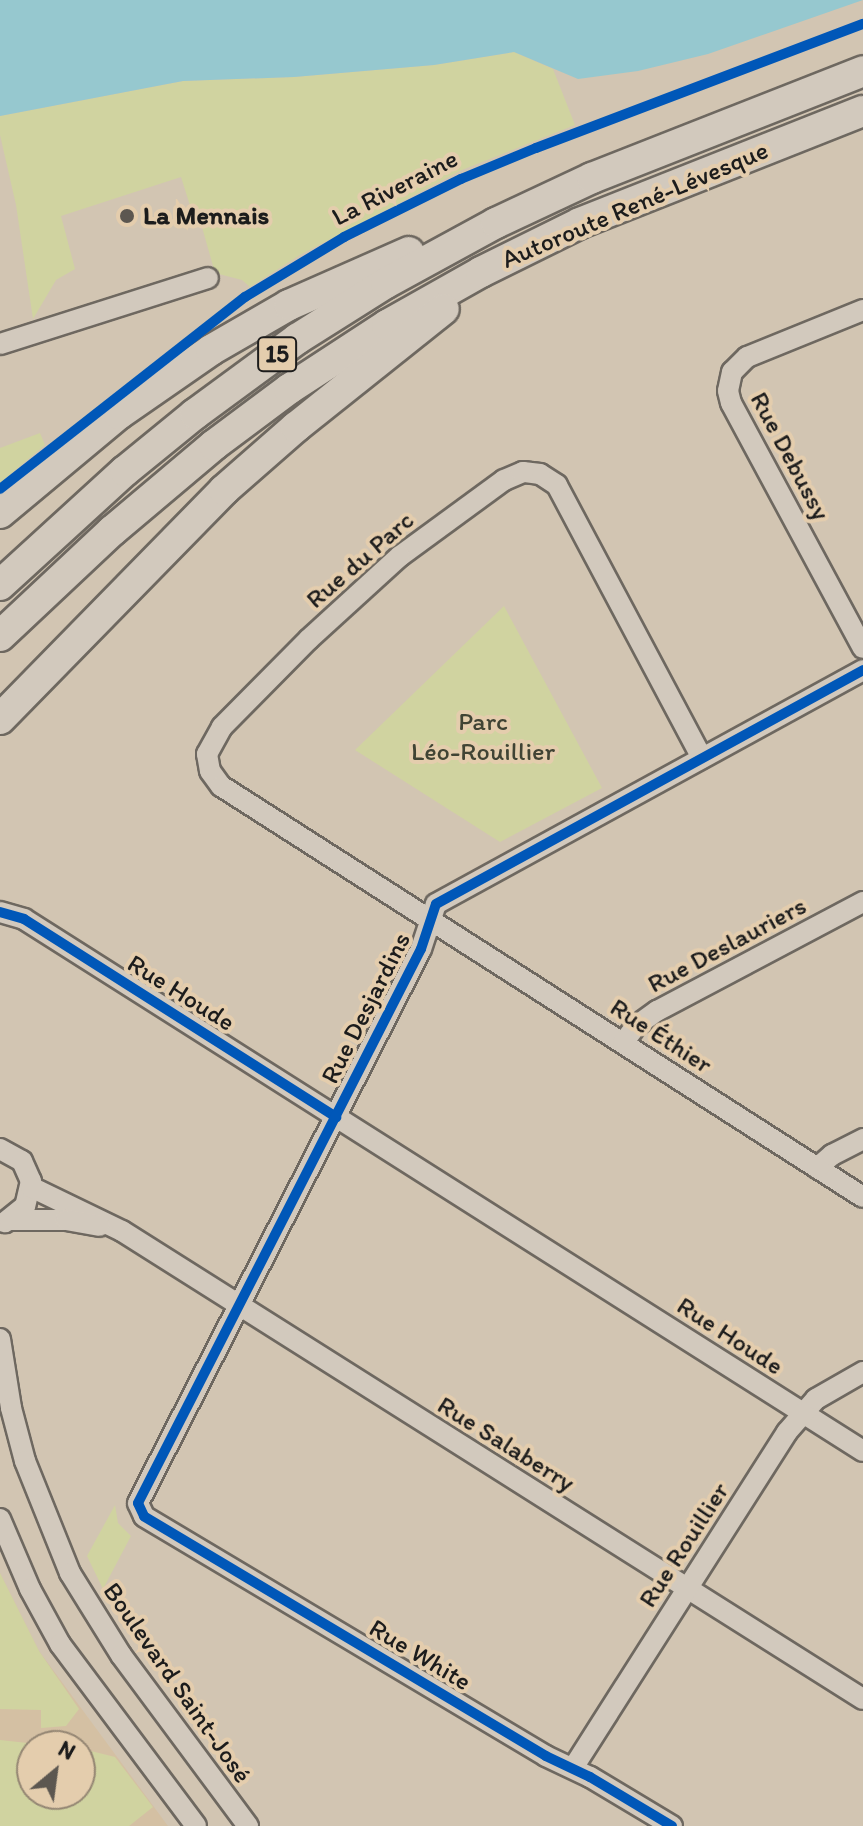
<!DOCTYPE html>
<meta charset="utf-8">
<style>
body{margin:0}
#map{position:relative;width:863px;height:1826px;overflow:hidden;background:#d2c5b2;font-family:Itim,sans-serif}
div>[style]{position:absolute}
.built>*{inset:0;background:#d4c0a3}
.green>*{inset:0;background:#d0d3a0}
.water>*{inset:0;background:#96c8cf}
.roads{filter:drop-shadow(2px 0 #6e6860) drop-shadow(-2px 0 #6e6860) drop-shadow(0 2px #6e6860) drop-shadow(0 -2px #6e6860)}
.minor>*{height:20px;margin:-10px;padding:0 10px;transform-origin:10px;border-radius:10px;background:#d2c9bd}
.highway>*{height:30px;margin:-15px;padding:0 15px;transform-origin:15px;border-radius:15px;background:#d2c9bd}
.cycleway>*{height:10px;margin:-5px;padding:0 5px;transform-origin:5px;border-radius:5px;background:#0057b8}
.dots>*{width:22px;height:22px;translate:-50% -50%;box-sizing:border-box;border:4px solid #e4cdad;border-radius:50%}
span{translate:-50% -50%;white-space:nowrap;text-align:center;line-height:1.15;-webkit-text-stroke:8px #e4cdad;paint-order:stroke}
.shield-label span{padding:2px 6px;background:#e4cdad;border:2px solid;border-radius:6px;-webkit-text-stroke-width:0}
.shield-label{font-size:24px;color:#1c1c1c;font-weight:700}
.street-label{font-size:26px;color:#1c1c1c}
.poi-label{font-size:26px;color:#1c1c1c;font-weight:700}
.left{translate:0 -50%;text-align:left}
.park-label{font-size:26px;color:#404334}
.north{position:absolute;left:16px;top:1730px;width:80px;height:80px;box-sizing:border-box;background:#e4cdad;border:2px solid #948673;border-radius:50%;rotate:29deg;font-size:22px;font-weight:700;line-height:32px;text-align:center;color:#1c1c1c}
.north::after{content:'';display:block;margin:auto;width:28px;height:36px;background:#5c5750;clip-path:polygon(50% 0,100% 100%,50% 72%,0 100%)}
</style>
<div id="map">
<div class="built">
<i style="clip-path:polygon(evenodd,0 1573px,39px 1651px,168px 1826px,0 1826px,0 1573px,32px 1746px,80px 1746px,80px 1794px,32px 1794px,32px 1746px)"></i>
</div>
<div class="green">
<i style="clip-path:polygon(514px 52px,553px 69px,575px 125px,462px 170px,300px 255px,250px 287px,242px 280px,215px 273px,198px 213px,193px 215px,181px 177px,61px 216px,75px 269px,56px 280px,33px 319px,16px 205px,0 135px,0 116px,183px 81px,294px 77px,434px 65px)"></i>
<i style="clip-path:polygon(40px 433px,45px 445px,0 483px,0 448px)"></i>
<i style="clip-path:polygon(504px 606px,602px 788px,500px 842px,355px 750px)"></i>
<i style="clip-path:polygon(115px 1505px,118px 1523px,131px 1536px,103px 1589px,87px 1556px)"></i>
<i style="clip-path:polygon(0 1573px,39px 1651px,79px 1709px,66px 1726px,41px 1728px,41px 1710px,0 1709px)"></i>
<i style="clip-path:polygon(0 1740px,55px 1746px,32px 1746px,32px 1794px,80px 1794px,80px 1749px,83px 1749px,115px 1757px,153px 1807px,129px 1826px,0 1826px)"></i>
</div>
<div class="water">
<i style="clip-path:polygon(0 0,863px 0,708px 54px,638px 71px,578px 79px,514px 52px,434px 65px,294px 77px,183px 81px,0 116px)"></i>
</div>
<div class="roads">
<div class="minor">
<i style="left:863px;top:310px;width:125px;rotate:157.9deg"></i>
<i style="left:747px;top:357px;width:21px;rotate:135deg"></i>
<i style="left:732px;top:372px;width:19px;rotate:102deg"></i>
<i style="left:728px;top:391px;width:12px;rotate:76deg"></i>
<i style="left:731px;top:403px;width:278px;rotate:61.7deg"></i>
<i style="left:0;top:344px;width:218px;rotate:-17.6deg"></i>
<i style="left:702px;top:758px;width:309px;rotate:-118deg"></i>
<i style="left:557px;top:485px;width:20px;rotate:-147deg"></i>
<i style="left:540px;top:474px;width:17px;rotate:-173deg"></i>
<i style="left:523px;top:472px;width:21px;rotate:157deg"></i>
<i style="left:504px;top:480px;width:129px;rotate:143.8deg"></i>
<i style="left:400px;top:556px;width:123px;rotate:137.6deg"></i>
<i style="left:309px;top:639px;width:124px;rotate:134.7deg"></i>
<i style="left:222px;top:727px;width:31px;rotate:119deg"></i>
<i style="left:207px;top:754px;width:17px;rotate:80deg"></i>
<i style="left:210px;top:771px;width:19px;rotate:54deg"></i>
<i style="left:221px;top:786px;width:762px;rotate:32.63deg"></i>
<i style="left:0;top:912px;width:25px;rotate:16deg"></i>
<i style="left:24px;top:919px;width:993px;rotate:32.38deg"></i>
<i style="left:623px;top:1043px;width:21px;rotate:-53deg"></i>
<i style="left:636px;top:1026px;width:26px;rotate:-36deg"></i>
<i style="left:657px;top:1011px;width:233px;rotate:-27.9deg"></i>
<i style="left:0;top:1149px;width:25px;rotate:29deg"></i>
<i style="left:22px;top:1161px;width:22px;rotate:66deg"></i>
<i style="left:31px;top:1181px;width:26px;rotate:103deg"></i>
<i style="left:25px;top:1206px;width:26px;rotate:141deg"></i>
<i style="left:817px;top:1168px;width:20px;rotate:-41deg"></i>
<i style="left:832px;top:1155px;width:35px;rotate:-27deg"></i>
<i style="left:31px;top:1187px;width:101px;rotate:25.8deg"></i>
<i style="left:122px;top:1231px;width:876px;rotate:32.28deg"></i>
<i style="left:10px;top:1220px;width:56px"></i>
<i style="left:66px;top:1220px;width:34px;rotate:10deg"></i>
<i style="left:0;top:1339px;width:70px;rotate:80.9deg"></i>
<i style="left:11px;top:1408px;width:55px;rotate:75.2deg"></i>
<i style="left:25px;top:1461px;width:121px;rotate:68.1deg"></i>
<i style="left:70px;top:1573px;width:97px;rotate:58.1deg"></i>
<i style="left:121px;top:1655px;width:213px;rotate:53.4deg"></i>
<i style="left:0;top:1519px;width:76px;rotate:66.8deg"></i>
<i style="left:30px;top:1589px;width:63px;rotate:61.4deg"></i>
<i style="left:60px;top:1644px;width:227px;rotate:53.2deg"></i>
<i style="left:573px;top:1768px;width:398px;rotate:-57.5deg"></i>
<i style="left:787px;top:1432px;width:44px;rotate:-48.7deg"></i>
<i style="left:816px;top:1399px;width:54px;rotate:-29.9deg"></i>
<i style="left:672px;top:1826px;width:96px;rotate:-149.1deg"></i>
<i style="left:590px;top:1777px;width:49px;rotate:-154.5deg"></i>
<i style="left:546px;top:1756px;width:468px;rotate:-149.2deg"></i>
<i style="left:144px;top:1516px;width:14px;rotate:-115deg"></i>
<i style="left:138px;top:1503px;width:622px;rotate:-62.94deg"></i>
<i style="left:421px;top:949px;width:47px;rotate:-71.6deg"></i>
<i style="left:436px;top:904px;width:487px;rotate:-28.7deg"></i>
</div>
<div class="highway">
<i style="left:0;top:513px;width:155px;rotate:-39.8deg"></i>
<i style="left:119px;top:414px;width:112px;rotate:-34.8deg"></i>
<i style="left:211px;top:350px;width:90px;rotate:-30deg"></i>
<i style="left:289px;top:305px;width:131px;rotate:-23.8deg"></i>
<i style="left:0;top:585px;width:169px;rotate:-42.4deg"></i>
<i style="left:125px;top:471px;width:90px;rotate:-39.2deg"></i>
<i style="left:195px;top:414px;width:127px;rotate:-36.3deg"></i>
<i style="left:297px;top:339px;width:105px;rotate:-32.2deg"></i>
<i style="left:386px;top:283px;width:125px;rotate:-28.6deg"></i>
<i style="left:496px;top:223px;width:106px;rotate:-25.1deg"></i>
<i style="left:592px;top:178px;width:291px;rotate:-21.5deg"></i>
<i style="left:0;top:636px;width:154px;rotate:-43.2deg"></i>
<i style="left:112px;top:531px;width:133px;rotate:-40.1deg"></i>
<i style="left:214px;top:445px;width:94px;rotate:-36.7deg"></i>
<i style="left:289px;top:389px;width:117px;rotate:-33.1deg"></i>
<i style="left:387px;top:325px;width:108px;rotate:-29.4deg"></i>
<i style="left:481px;top:272px;width:110px;rotate:-26.3deg"></i>
<i style="left:580px;top:223px;width:304px;rotate:-21.6deg"></i>
<i style="left:0;top:719px;width:320px;rotate:-45.6deg"></i>
<i style="left:224px;top:490px;width:96px;rotate:-41.2deg"></i>
<i style="left:296px;top:427px;width:189px;rotate:-38.6deg"></i>
</div>
</div>
<div class="cycleway">
<i style="left:0;top:489px;width:311px;rotate:-38.1deg"></i>
<i style="left:245px;top:297px;width:116px;rotate:-31.2deg"></i>
<i style="left:344px;top:237px;width:131px;rotate:-26.4deg"></i>
<i style="left:461px;top:179px;width:81px;rotate:-22.5deg"></i>
<i style="left:536px;top:148px;width:350px;rotate:-20.8deg"></i>
<i style="left:0;top:912px;width:25px;rotate:16deg"></i>
<i style="left:24px;top:919px;width:370px;rotate:32.4deg"></i>
<i style="left:672px;top:1826px;width:96px;rotate:-149.1deg"></i>
<i style="left:590px;top:1777px;width:49px;rotate:-154.5deg"></i>
<i style="left:546px;top:1756px;width:468px;rotate:-149.2deg"></i>
<i style="left:144px;top:1516px;width:14px;rotate:-115deg"></i>
<i style="left:138px;top:1503px;width:622px;rotate:-62.94deg"></i>
<i style="left:421px;top:949px;width:47px;rotate:-71.6deg"></i>
<i style="left:436px;top:904px;width:487px;rotate:-28.7deg"></i>
</div>
<div class="dots">
<i style="left:127px;top:216px;background:#5c5750"></i>
</div>
<div class="shield-label">
<span style="left:277px;top:354px">15</span>
</div>
<div class="street-label">
<span style="left:395px;top:188px;rotate:-27deg">La Riveraine</span>
<span style="left:635px;top:205px;rotate:-23deg">Autoroute René-Lévesque</span>
<span style="left:790px;top:456px;rotate:62deg">Rue Debussy</span>
<span style="left:360px;top:560px;rotate:-41deg">Rue du Parc</span>
<span style="left:727px;top:945px;rotate:-28deg">Rue Deslauriers</span>
<span style="left:181px;top:993px;rotate:32deg">Rue Houde</span>
<span style="left:366px;top:1008px;rotate:-63deg">Rue Desjardins</span>
<span style="left:661px;top:1036px;rotate:33deg">Rue Éthier</span>
<span style="left:730px;top:1336px;rotate:33deg">Rue Houde</span>
<span style="left:506px;top:1444px;rotate:32deg">Rue Salaberry</span>
<span style="left:684px;top:1545px;rotate:-57deg">Rue Rouillier</span>
<span style="left:420px;top:1655px;rotate:31deg">Rue White</span>
<span style="left:177px;top:1683px;rotate:55deg">Boulevard Saint-José</span>
</div>
<div class="poi-label">
<span class="left" style="left:143px;top:216px">La Mennais</span>
</div>
<div class="park-label">
<span style="left:483px;top:737px">Parc<br>Léo-Rouillier</span>
</div>
<div class="north">N</div>
</div>
